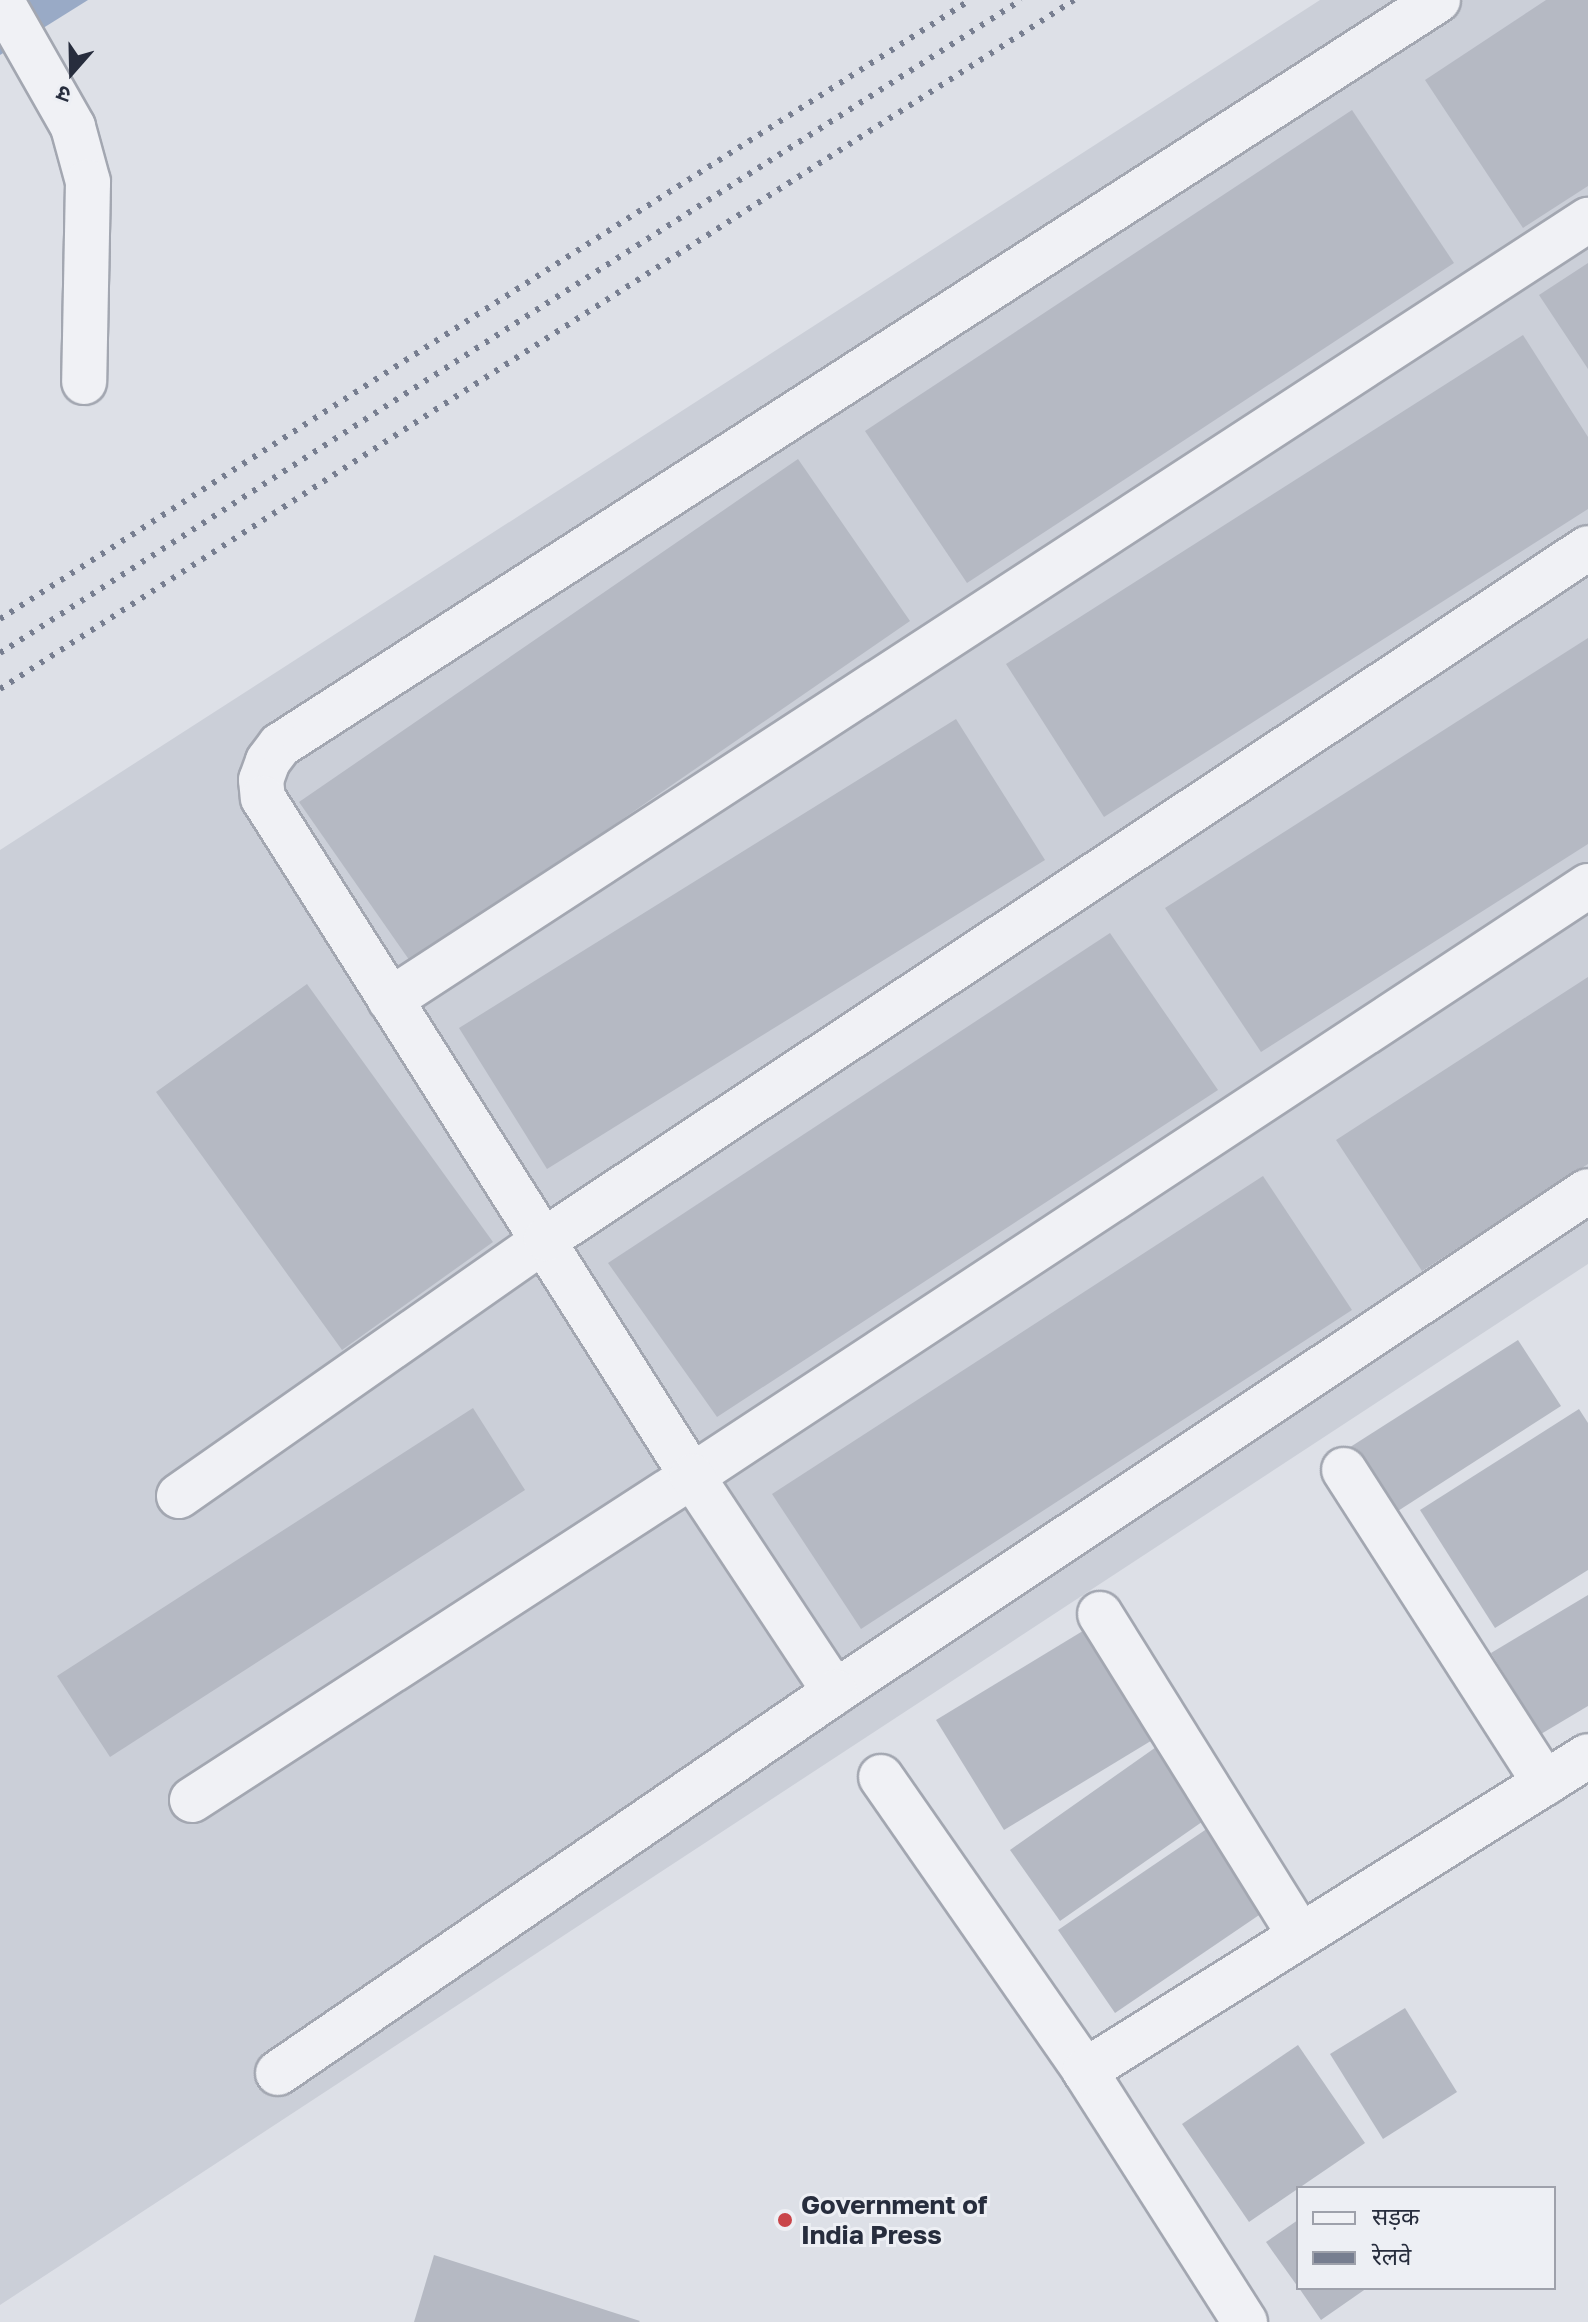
<!DOCTYPE html>
<meta charset="utf-8">
<style>
body{margin:0}
#map{position:relative;width:1588px;height:2322px;overflow:hidden;background:#dde0e7;font-family:"Golos Text","Noto Sans Devanagari",sans-serif}
div>[style]{position:absolute}
.built>*{inset:0;background:#cbcfd8}
.water>*{inset:0;background:#99aac6}
.building>*{inset:0;background:#b5b9c3}
.roads{filter:drop-shadow(2px 0 #a3a7b1) drop-shadow(-2px 0 #a3a7b1) drop-shadow(0 2px #a3a7b1) drop-shadow(0 -2px #a3a7b1)}
.minor>*{height:44px;margin:-22px;padding:0 22px;transform-origin:22px;border-radius:22px;background:#f0f1f5}
.rail>*{height:6px;margin-top:-3px;transform-origin:0;background:repeating-linear-gradient(90deg,#777e90 0 4px,transparent 0 12px)}
.dots>*{width:22px;height:22px;translate:-50% -50%;box-sizing:border-box;border:4px solid #edeff4;border-radius:50%}
span{translate:-50% -50%;white-space:nowrap;text-align:center;line-height:1.15;-webkit-text-stroke:6px #edeff4;paint-order:stroke}
.poi-label{font-size:26px;color:#272d3d;font-weight:700}
.left{translate:0 -50%;text-align:left}
.legend{position:absolute;left:1296px;top:2186px;width:260px;height:104px;box-sizing:border-box;background:#edeff4;border:2px solid #9ea1ab;margin:0;padding:10px 14px;list-style:none;font-size:24px;color:#272d3d}
.legend li{display:flex;align-items:center;gap:16px;height:40px}
.legend b{width:40px;border:2px solid #9ea1ab}
.north{position:absolute;left:32px;top:32px;width:80px;height:80px;-webkit-text-stroke:6px #edeff4;paint-order:stroke;rotate:200deg;font-size:22px;font-weight:700;line-height:32px;text-align:center;color:#272d3d}
.north::after{content:'';display:block;margin:auto;width:28px;height:36px;background:#272d3d;clip-path:polygon(50% 0,100% 100%,50% 72%,0 100%)}
</style>
<div id="map">
<div class="built">
<i style="clip-path:polygon(1320px 0,1588px 0,1588px 1264px,0 2305px,0 850px)"></i>
</div>
<div class="water">
<i style="clip-path:polygon(0 0,88px 0,0 55px)"></i>
</div>
<div class="building">
<i style="clip-path:polygon(1546px 0,1588px 0,1588px 186px,1523px 228px,1425px 80px)"></i>
<i style="clip-path:polygon(1352px 110px,1454px 263px,967px 583px,865px 431px)"></i>
<i style="clip-path:polygon(1588px 263px,1588px 369px,1539px 295px)"></i>
<i style="clip-path:polygon(1523px 335px,1588px 437px,1588px 509px,1104px 817px,1006px 664px)"></i>
<i style="clip-path:polygon(798px 459px,910px 621px,412px 964px,299px 802px)"></i>
<i style="clip-path:polygon(1588px 638px,1588px 844px,1261px 1052px,1165px 908px)"></i>
<i style="clip-path:polygon(956px 719px,1045px 860px,547px 1169px,459px 1028px)"></i>
<i style="clip-path:polygon(1110px 933px,1218px 1090px,717px 1417px,608px 1263px)"></i>
<i style="clip-path:polygon(1588px 977px,1588px 1164px,1422px 1271px,1336px 1140px)"></i>
<i style="clip-path:polygon(307px 984px,493px 1242px,342px 1350px,156px 1092px)"></i>
<i style="clip-path:polygon(1263px 1176px,1352px 1310px,861px 1629px,772px 1494px)"></i>
<i style="clip-path:polygon(1518px 1340px,1561px 1406px,1387px 1518px,1344px 1451px)"></i>
<i style="clip-path:polygon(473px 1408px,525px 1490px,110px 1757px,57px 1676px)"></i>
<i style="clip-path:polygon(1579px 1409px,1588px 1423px,1588px 1570px,1495px 1628px,1420px 1510px)"></i>
<i style="clip-path:polygon(1588px 1595px,1588px 1706px,1541px 1734px,1491px 1653px)"></i>
<i style="clip-path:polygon(1091px 1626px,1159px 1736px,1004px 1830px,936px 1720px)"></i>
<i style="clip-path:polygon(1159px 1745px,1209px 1817px,1060px 1921px,1010px 1850px)"></i>
<i style="clip-path:polygon(1211px 1826px,1268px 1909px,1115px 2013px,1058px 1930px)"></i>
<i style="clip-path:polygon(1405px 2008px,1457px 2092px,1383px 2139px,1330px 2054px)"></i>
<i style="clip-path:polygon(1298px 2045px,1365px 2143px,1249px 2222px,1182px 2124px)"></i>
<i style="clip-path:polygon(1298px 2220px,1298px 2287px,1266px 2242px)"></i>
<i style="clip-path:polygon(434px 2255px,640px 2321px,639px 2322px,414px 2322px)"></i>
<i style="clip-path:polygon(1299px 2288px,1367px 2288px,1321px 2320px)"></i>
</div>
<div class="roads">
<div class="minor">
<i style="left:1px;top:0;width:146px;rotate:60.4deg"></i>
<i style="left:73px;top:127px;width:57px;rotate:74.7deg"></i>
<i style="left:88px;top:182px;width:200px;rotate:91.1deg"></i>
<i style="left:1438px;top:0;width:1377px;rotate:147.24deg"></i>
<i style="left:280px;top:745px;width:20px;rotate:127deg"></i>
<i style="left:268px;top:761px;width:20px;rotate:110deg"></i>
<i style="left:261px;top:780px;width:18px;rotate:84deg"></i>
<i style="left:263px;top:798px;width:802px;rotate:57.68deg"></i>
<i style="left:692px;top:1476px;width:1073px;rotate:-33.36deg"></i>
<i style="left:390px;top:1000px;width:1430px;rotate:-33.07deg"></i>
<i style="left:1344px;top:1470px;width:372px;rotate:57.3deg"></i>
<i style="left:179px;top:1496px;width:448px;rotate:-35deg"></i>
<i style="left:546px;top:1239px;width:1250px;rotate:-33.55deg"></i>
<i style="left:1100px;top:1614px;width:378px;rotate:58.1deg"></i>
<i style="left:881px;top:1777px;width:358px;rotate:55.2deg"></i>
<i style="left:1085px;top:2071px;width:298px;rotate:57.5deg"></i>
<i style="left:192px;top:1800px;width:596px;rotate:-32.94deg"></i>
<i style="left:692px;top:1476px;width:259px;rotate:56.5deg"></i>
<i style="left:835px;top:1692px;width:904px;rotate:-33.64deg"></i>
<i style="left:1085px;top:2071px;width:593px;rotate:-32.06deg"></i>
<i style="left:278px;top:2073px;width:675px;rotate:-34.37deg"></i>
</div>
</div>
<div class="rail">
<i style="left:0;top:619px;width:1151px;rotate:-32.54deg"></i>
<i style="left:0;top:653px;width:1212px;rotate:-32.6deg"></i>
<i style="left:0;top:689px;width:1276px;rotate:-32.68deg"></i>
</div>
<div class="dots">
<i style="left:785px;top:2220px;background:#c9454a"></i>
</div>
<div class="poi-label">
<span class="left" style="left:801px;top:2220px">Government of<br>India Press</span>
</div>
<ul class="legend">
<li><b style="height:10px;background:#f0f1f5"></b>सड़क</li>
<li><b style="height:10px;background:#777e90"></b>रेलवे</li>
</ul>
<div class="north">उ</div>
</div>
